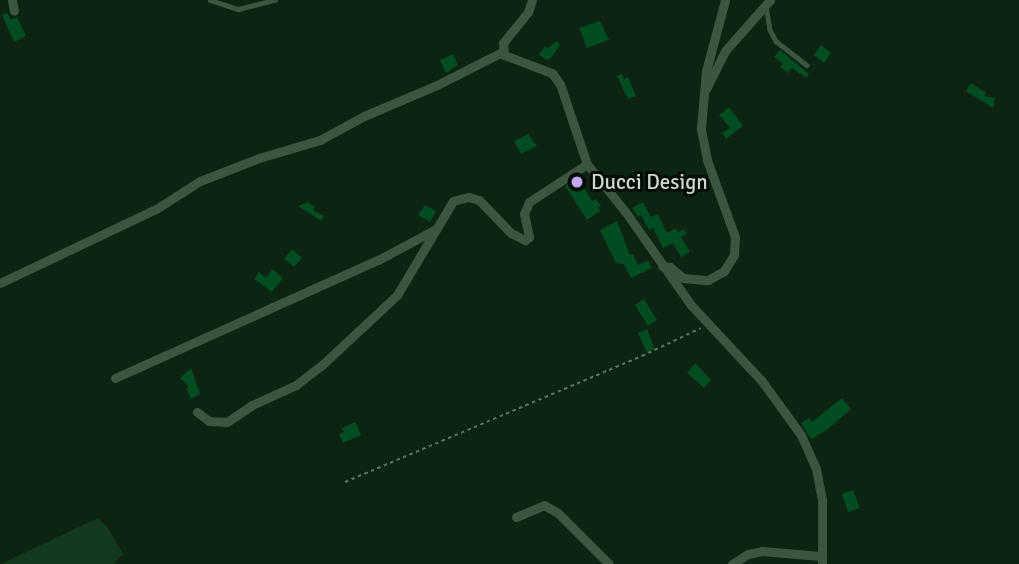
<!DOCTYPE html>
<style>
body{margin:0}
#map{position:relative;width:1019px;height:564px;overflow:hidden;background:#0d2413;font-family:Signika,sans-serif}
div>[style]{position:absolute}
.green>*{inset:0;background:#12391e}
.building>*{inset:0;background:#014d21}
.path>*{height:2px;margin-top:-1px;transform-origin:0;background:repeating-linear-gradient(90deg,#5c7061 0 3.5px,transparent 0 7px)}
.service>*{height:4.5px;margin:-2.25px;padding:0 2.25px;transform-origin:2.25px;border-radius:2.25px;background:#3c5541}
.minor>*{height:9px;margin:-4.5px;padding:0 4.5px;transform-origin:4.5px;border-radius:4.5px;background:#3c5541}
.dots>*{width:19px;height:19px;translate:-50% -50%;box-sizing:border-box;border:4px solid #030b05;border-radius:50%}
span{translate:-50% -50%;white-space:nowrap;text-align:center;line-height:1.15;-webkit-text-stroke:6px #030b05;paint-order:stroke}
.poi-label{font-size:21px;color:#ccdace}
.left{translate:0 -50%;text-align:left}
</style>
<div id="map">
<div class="green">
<i style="clip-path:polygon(98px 518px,108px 528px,123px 554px,113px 564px,1px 564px)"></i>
</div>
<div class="building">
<i style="clip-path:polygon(7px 13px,11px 20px,17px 17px,26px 36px,14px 42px,2px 15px)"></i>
<i style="clip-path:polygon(600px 21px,609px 40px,587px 48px,579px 28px)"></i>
<i style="clip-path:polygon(557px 41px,560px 45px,551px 58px,547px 60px,539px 55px,545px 46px,548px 48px)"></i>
<i style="clip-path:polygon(821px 45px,831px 53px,824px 63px,814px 55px)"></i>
<i style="clip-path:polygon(780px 50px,809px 74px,806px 78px,792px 68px,788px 73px,780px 67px,783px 64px,774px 57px)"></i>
<i style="clip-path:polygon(453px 54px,458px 65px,446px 73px,440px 60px)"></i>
<i style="clip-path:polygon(622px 74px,624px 79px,628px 77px,636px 96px,628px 99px,617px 76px)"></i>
<i style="clip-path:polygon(971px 83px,986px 93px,984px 96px,995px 98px,993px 108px,966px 91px)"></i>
<i style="clip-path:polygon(729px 107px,743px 126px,726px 139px,722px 133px,730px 128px,719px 115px)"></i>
<i style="clip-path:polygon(528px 134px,537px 146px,521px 154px,514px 141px)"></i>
<i style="clip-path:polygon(578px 178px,592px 201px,596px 199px,601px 206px,598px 207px,600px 211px,587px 220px,565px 186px)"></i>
<i style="clip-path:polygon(308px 202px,315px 207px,313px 210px,324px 216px,321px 221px,298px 206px)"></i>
<i style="clip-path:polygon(643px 202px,651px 217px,658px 214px,667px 233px,676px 228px,678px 232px,684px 229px,687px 234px,681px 237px,690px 252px,681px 257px,673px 243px,663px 248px,653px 228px,649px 230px,641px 215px,638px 217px,632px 208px)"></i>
<i style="clip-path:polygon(425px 205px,436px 211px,430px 222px,418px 215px)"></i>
<i style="clip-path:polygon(617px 221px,630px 255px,633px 254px,638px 265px,648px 260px,652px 268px,631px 278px,624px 264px,616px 263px,600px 230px)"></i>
<i style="clip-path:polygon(292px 249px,302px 258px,294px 267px,284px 259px)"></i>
<i style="clip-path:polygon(272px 269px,283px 278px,272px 292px,254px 279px,259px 272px,266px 278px)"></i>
<i style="clip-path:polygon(644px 299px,657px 320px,648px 326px,635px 305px)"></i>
<i style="clip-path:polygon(647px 329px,655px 349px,647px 353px,638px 333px)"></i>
<i style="clip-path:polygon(695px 363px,711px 380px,704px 388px,687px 373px)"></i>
<i style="clip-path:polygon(191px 368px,200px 394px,191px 399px,186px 388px,189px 387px,180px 378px)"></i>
<i style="clip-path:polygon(842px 398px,851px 409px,827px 430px,811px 439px,801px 423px,809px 418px,812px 422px)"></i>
<i style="clip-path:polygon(355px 422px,361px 435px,343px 443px,339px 434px,344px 432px,342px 428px)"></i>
<i style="clip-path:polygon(853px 490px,860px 508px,848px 512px,842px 494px)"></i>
</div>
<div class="path">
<i style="left:345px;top:482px;width:323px;rotate:-23deg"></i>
<i style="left:642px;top:356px;width:65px;rotate:-25.4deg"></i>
</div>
<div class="service">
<i style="left:210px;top:0;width:29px;rotate:18deg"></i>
<i style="left:238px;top:9px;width:38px;rotate:-14deg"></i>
<i style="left:766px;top:5px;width:25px;rotate:81deg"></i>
<i style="left:770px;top:30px;width:13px;rotate:61deg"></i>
<i style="left:776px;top:41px;width:39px;rotate:38deg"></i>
</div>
<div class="minor">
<i style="left:12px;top:0;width:11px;rotate:80deg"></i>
<i style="left:532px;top:0;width:13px;rotate:108deg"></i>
<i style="left:528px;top:12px;width:40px;rotate:129deg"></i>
<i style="left:503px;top:43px;width:12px;rotate:85deg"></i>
<i style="left:504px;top:55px;width:51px;rotate:20.6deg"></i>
<i style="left:552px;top:73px;width:14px;rotate:54deg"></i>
<i style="left:560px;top:84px;width:84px;rotate:71.4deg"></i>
<i style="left:587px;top:164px;width:64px;rotate:51.3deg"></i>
<i style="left:627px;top:214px;width:111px;rotate:54.9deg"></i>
<i style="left:691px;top:305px;width:103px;rotate:47deg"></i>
<i style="left:761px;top:380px;width:68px;rotate:54deg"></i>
<i style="left:801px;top:435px;width:37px;rotate:66deg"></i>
<i style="left:816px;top:469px;width:32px;rotate:79deg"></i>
<i style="left:822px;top:500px;width:64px;rotate:90deg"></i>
<i style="left:706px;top:89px;width:42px;rotate:-63.4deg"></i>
<i style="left:725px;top:51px;width:68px;rotate:-48.6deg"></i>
<i style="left:662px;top:266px;width:8px;rotate:7deg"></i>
<i style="left:670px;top:267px;width:17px;rotate:40deg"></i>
<i style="left:683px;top:278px;width:25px;rotate:5deg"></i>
<i style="left:708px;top:280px;width:18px;rotate:-29deg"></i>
<i style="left:724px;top:271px;width:19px;rotate:-58deg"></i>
<i style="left:734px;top:255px;width:18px;rotate:-87deg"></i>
<i style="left:735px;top:237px;width:82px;rotate:-110deg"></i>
<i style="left:707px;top:160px;width:33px;rotate:-101deg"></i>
<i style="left:701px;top:128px;width:57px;rotate:-85deg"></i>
<i style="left:706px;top:71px;width:73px;rotate:-75deg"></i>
<i style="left:0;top:283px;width:173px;rotate:-25.4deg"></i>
<i style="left:156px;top:209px;width:52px;rotate:-32.5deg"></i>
<i style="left:200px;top:181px;width:63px;rotate:-21.3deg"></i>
<i style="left:259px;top:158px;width:64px;rotate:-16.4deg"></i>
<i style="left:320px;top:140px;width:50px;rotate:-28.6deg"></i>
<i style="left:364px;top:116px;width:79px;rotate:-23deg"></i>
<i style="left:437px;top:85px;width:73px;rotate:-26.9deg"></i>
<i style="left:115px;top:378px;width:288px;rotate:-24.2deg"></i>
<i style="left:378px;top:260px;width:66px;rotate:-28.1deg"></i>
<i style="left:197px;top:412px;width:15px;rotate:37deg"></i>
<i style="left:209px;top:421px;width:18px;rotate:3deg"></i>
<i style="left:227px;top:422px;width:30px;rotate:-34deg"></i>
<i style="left:252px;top:405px;width:48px;rotate:-24.4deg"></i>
<i style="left:296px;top:385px;width:33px;rotate:-38deg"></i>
<i style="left:322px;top:365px;width:103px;rotate:-43deg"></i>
<i style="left:397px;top:295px;width:109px;rotate:-59.2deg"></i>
<i style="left:453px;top:201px;width:16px;rotate:-15deg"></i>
<i style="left:468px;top:197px;width:11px;rotate:15deg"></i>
<i style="left:479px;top:200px;width:46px;rotate:45.9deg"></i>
<i style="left:511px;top:233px;width:16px;rotate:27deg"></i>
<i style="left:525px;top:240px;width:5px;rotate:-37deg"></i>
<i style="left:529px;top:237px;width:24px;rotate:-102deg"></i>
<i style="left:524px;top:214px;width:13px;rotate:-67deg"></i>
<i style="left:529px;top:202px;width:69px;rotate:-33.2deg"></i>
<i style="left:516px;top:517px;width:30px;rotate:-23deg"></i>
<i style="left:544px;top:505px;width:16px;rotate:30deg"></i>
<i style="left:558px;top:513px;width:72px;rotate:45deg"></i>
<i style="left:732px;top:564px;width:19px;rotate:-32deg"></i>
<i style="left:748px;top:554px;width:14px;rotate:-12deg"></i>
<i style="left:762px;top:551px;width:58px;rotate:4.9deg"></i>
</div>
<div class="dots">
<i style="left:577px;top:182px;background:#c3a7f2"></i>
</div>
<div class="poi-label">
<span class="left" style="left:591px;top:182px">Ducci Design</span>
</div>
</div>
